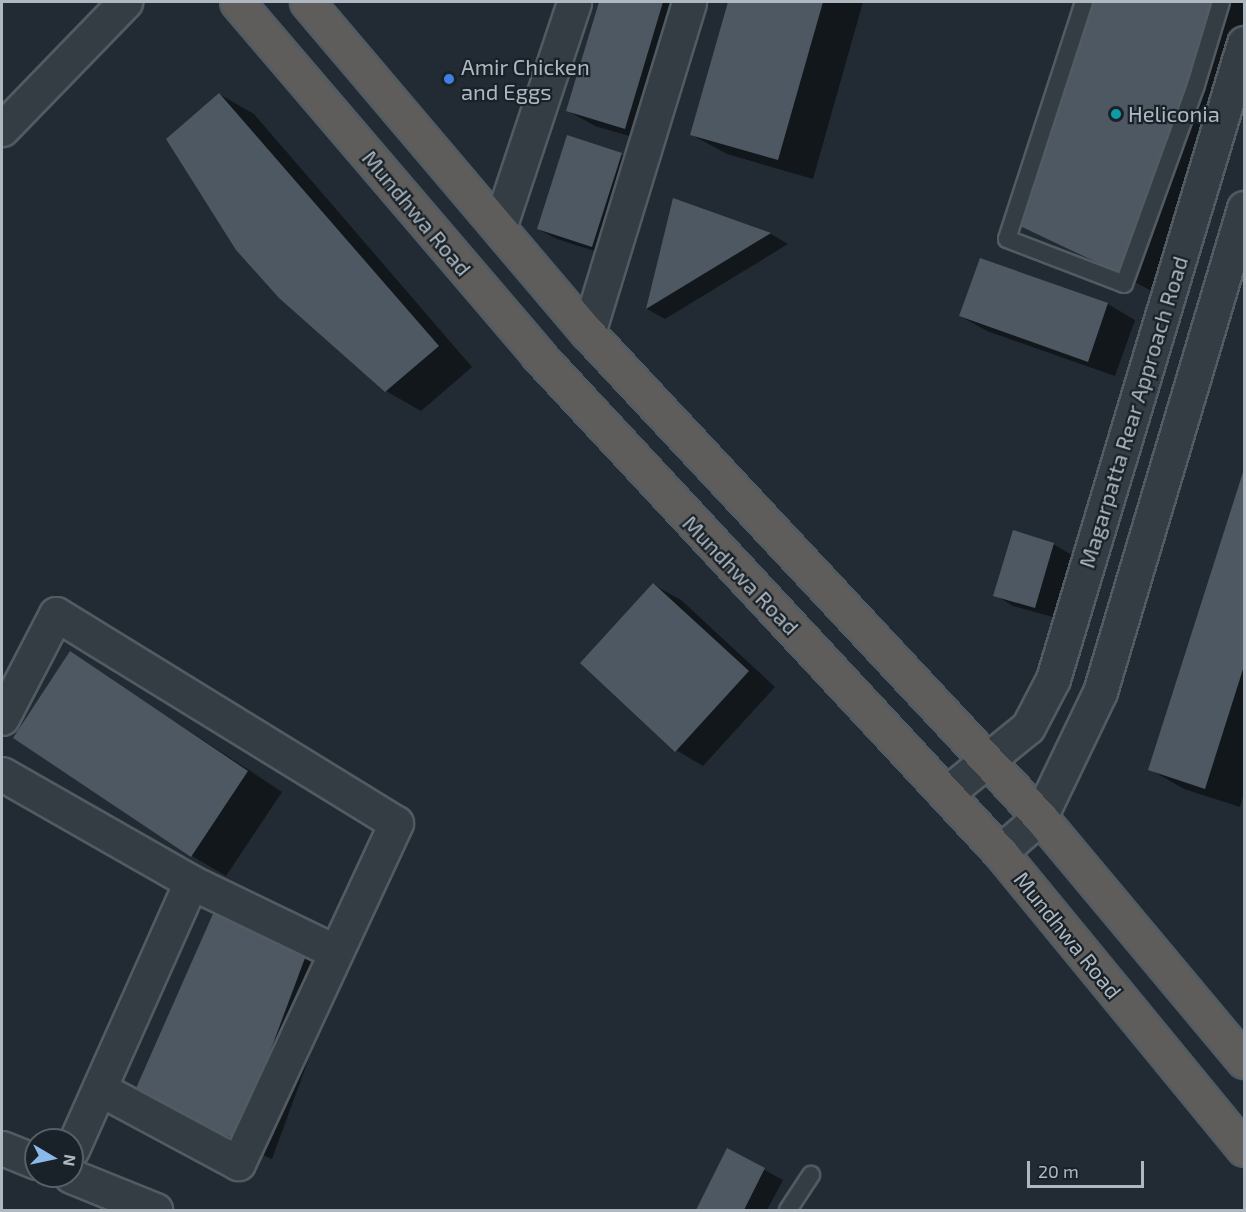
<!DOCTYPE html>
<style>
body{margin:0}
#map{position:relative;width:1246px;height:1212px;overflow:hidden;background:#222b34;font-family:"Exo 2",sans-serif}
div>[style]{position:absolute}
.shadow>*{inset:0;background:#0007}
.building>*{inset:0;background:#4d5862}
.roads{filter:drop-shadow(2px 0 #525b62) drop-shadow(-2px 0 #525b62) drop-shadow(0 2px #525b62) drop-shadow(0 -2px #525b62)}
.service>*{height:16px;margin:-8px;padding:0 8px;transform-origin:8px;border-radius:8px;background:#353d44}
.minor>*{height:33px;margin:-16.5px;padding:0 16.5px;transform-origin:16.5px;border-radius:16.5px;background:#353d44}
.tertiary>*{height:33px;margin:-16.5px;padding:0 16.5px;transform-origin:16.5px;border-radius:16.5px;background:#353d44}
.trunk>*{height:33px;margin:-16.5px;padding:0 16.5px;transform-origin:16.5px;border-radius:16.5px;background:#5e5d5c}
.dots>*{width:16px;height:16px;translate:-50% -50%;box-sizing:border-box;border:3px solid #1a2229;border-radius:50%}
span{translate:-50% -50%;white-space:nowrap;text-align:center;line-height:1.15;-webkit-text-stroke:4.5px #1a2229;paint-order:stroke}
.poi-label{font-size:22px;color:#afb8c1}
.left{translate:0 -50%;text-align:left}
.street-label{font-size:22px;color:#afb8c1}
.frame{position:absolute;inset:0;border:3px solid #afb8c1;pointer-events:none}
.north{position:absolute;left:24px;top:1128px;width:60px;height:60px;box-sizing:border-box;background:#1a2229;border:2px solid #565e66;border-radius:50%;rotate:99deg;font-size:16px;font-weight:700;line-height:24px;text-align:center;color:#afb8c1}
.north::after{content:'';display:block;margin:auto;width:21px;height:27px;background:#8bbaea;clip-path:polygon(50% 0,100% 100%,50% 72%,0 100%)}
.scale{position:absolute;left:1027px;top:1161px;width:117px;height:27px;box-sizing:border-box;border:3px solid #afb8c1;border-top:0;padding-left:8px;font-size:18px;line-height:21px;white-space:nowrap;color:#afb8c1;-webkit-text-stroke:4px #1a2229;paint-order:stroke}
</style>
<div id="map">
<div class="shadow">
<i style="clip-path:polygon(600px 2px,673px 2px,653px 143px,595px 126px,568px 111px)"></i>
<i style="clip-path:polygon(729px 2px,863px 2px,813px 179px,727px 154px,692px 135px)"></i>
<i style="clip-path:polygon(1093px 2px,1244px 2px,1244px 33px,1156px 293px,1022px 225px)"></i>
<i style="clip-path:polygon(219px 94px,254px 114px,472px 367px,421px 411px,386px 391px,280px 297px)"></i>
<i style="clip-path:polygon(621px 154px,639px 165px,610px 256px,557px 239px,538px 229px)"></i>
<i style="clip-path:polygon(674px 200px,771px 234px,788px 244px,665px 319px,647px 309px)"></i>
<i style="clip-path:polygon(981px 259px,1108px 304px,1135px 320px,1115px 376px,987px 331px,960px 316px)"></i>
<i style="clip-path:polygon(1244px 472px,1244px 793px,1240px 807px,1184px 789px,1149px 769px)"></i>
<i style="clip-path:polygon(1053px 544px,1072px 555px,1053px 617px,1013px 606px,995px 595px)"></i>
<i style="clip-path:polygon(654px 585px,681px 600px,775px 687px,703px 766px,676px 750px)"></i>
<i style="clip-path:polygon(71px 653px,282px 792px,226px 876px,192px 856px)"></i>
<i style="clip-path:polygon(216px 909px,341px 971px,272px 1159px,170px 1115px)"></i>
<i style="clip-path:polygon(728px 1150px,783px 1180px,767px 1210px,697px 1210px)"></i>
</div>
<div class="building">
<i style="clip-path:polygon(599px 2px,663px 2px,625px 129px,566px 111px)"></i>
<i style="clip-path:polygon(728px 2px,823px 2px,778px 160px,690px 135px)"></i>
<i style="clip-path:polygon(1091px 2px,1214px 2px,1121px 274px,1020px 226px)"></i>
<i style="clip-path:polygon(219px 93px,439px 346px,385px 392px,279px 298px,236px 250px,166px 139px)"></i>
<i style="clip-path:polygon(567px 135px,622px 153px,592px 247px,537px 229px)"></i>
<i style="clip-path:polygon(673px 198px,771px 233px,646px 309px)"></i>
<i style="clip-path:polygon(980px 258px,1108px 303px,1088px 362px,959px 316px)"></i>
<i style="clip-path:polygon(1244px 469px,1244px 666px,1205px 789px,1148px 770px)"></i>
<i style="clip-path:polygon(1013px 530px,1054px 543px,1035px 608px,993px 596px)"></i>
<i style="clip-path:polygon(653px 583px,749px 671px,675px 752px,580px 663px)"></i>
<i style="clip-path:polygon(70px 651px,248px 771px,191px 857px,13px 738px)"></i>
<i style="clip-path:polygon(216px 907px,308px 950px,237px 1140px,133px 1095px)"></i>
<i style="clip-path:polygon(727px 1148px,765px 1168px,744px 1210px,696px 1210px)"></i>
</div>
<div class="roads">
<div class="service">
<i style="left:1084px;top:2px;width:249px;rotate:108deg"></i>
<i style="left:1007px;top:239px;width:125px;rotate:21deg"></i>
<i style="left:1124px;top:284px;width:212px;rotate:-70.1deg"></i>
<i style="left:1196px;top:85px;width:87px;rotate:-73.2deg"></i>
<i style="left:788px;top:1210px;width:42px;rotate:-56.7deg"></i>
</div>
<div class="minor">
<i style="left:2px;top:129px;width:177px;rotate:-45.9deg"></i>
<i style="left:499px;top:228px;width:238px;rotate:-71.6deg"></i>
<i style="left:588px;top:333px;width:346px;rotate:-73deg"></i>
<i style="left:2px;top:718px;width:117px;rotate:-62.6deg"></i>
<i style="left:56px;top:614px;width:399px;rotate:31.6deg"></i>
<i style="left:396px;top:823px;width:375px;rotate:114.9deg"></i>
<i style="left:238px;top:1163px;width:157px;rotate:-151.8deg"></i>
<i style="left:2px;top:774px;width:218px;rotate:29.7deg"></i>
<i style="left:191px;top:882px;width:292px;rotate:114deg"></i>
<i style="left:191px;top:882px;width:159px;rotate:25.8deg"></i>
<i style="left:2px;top:1148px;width:37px;rotate:22deg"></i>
<i style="left:71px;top:1176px;width:91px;rotate:22deg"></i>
</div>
<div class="tertiary">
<i style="left:947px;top:793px;width:104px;rotate:-39.2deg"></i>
<i style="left:1028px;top:727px;width:54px;rotate:-62.5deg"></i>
<i style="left:1053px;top:679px;width:664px;rotate:-73.28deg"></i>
<i style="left:1000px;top:852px;width:53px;rotate:-41.2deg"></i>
<i style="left:1040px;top:817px;width:139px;rotate:-64.4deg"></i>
<i style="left:1100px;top:692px;width:505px;rotate:-73.43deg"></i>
</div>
<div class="trunk">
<i style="left:237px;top:2px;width:464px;rotate:49.5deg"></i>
<i style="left:538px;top:355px;width:679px;rotate:47.09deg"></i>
<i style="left:1000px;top:852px;width:384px;rotate:50.6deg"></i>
<i style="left:307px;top:2px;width:434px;rotate:49.7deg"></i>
<i style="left:588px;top:333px;width:662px;rotate:46.96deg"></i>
<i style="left:1040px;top:817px;width:318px;rotate:50.1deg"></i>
</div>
</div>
<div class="dots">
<i style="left:449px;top:79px;background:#3f7fe0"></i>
<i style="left:1116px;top:114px;background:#0f9aa8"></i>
</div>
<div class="poi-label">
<span class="left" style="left:461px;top:79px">Amir Chicken<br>and Eggs</span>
<span class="left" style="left:1128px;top:114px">Heliconia</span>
</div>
<div class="street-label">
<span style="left:417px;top:213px;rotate:50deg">Mundhwa Road</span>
<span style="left:1133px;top:412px;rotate:-73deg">Magarpatta Rear Approach Road</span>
<span style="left:741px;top:575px;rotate:46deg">Mundhwa Road</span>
<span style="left:1068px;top:935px;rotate:51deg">Mundhwa Road</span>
</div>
<div class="frame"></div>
<div class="north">N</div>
<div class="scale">20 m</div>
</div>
